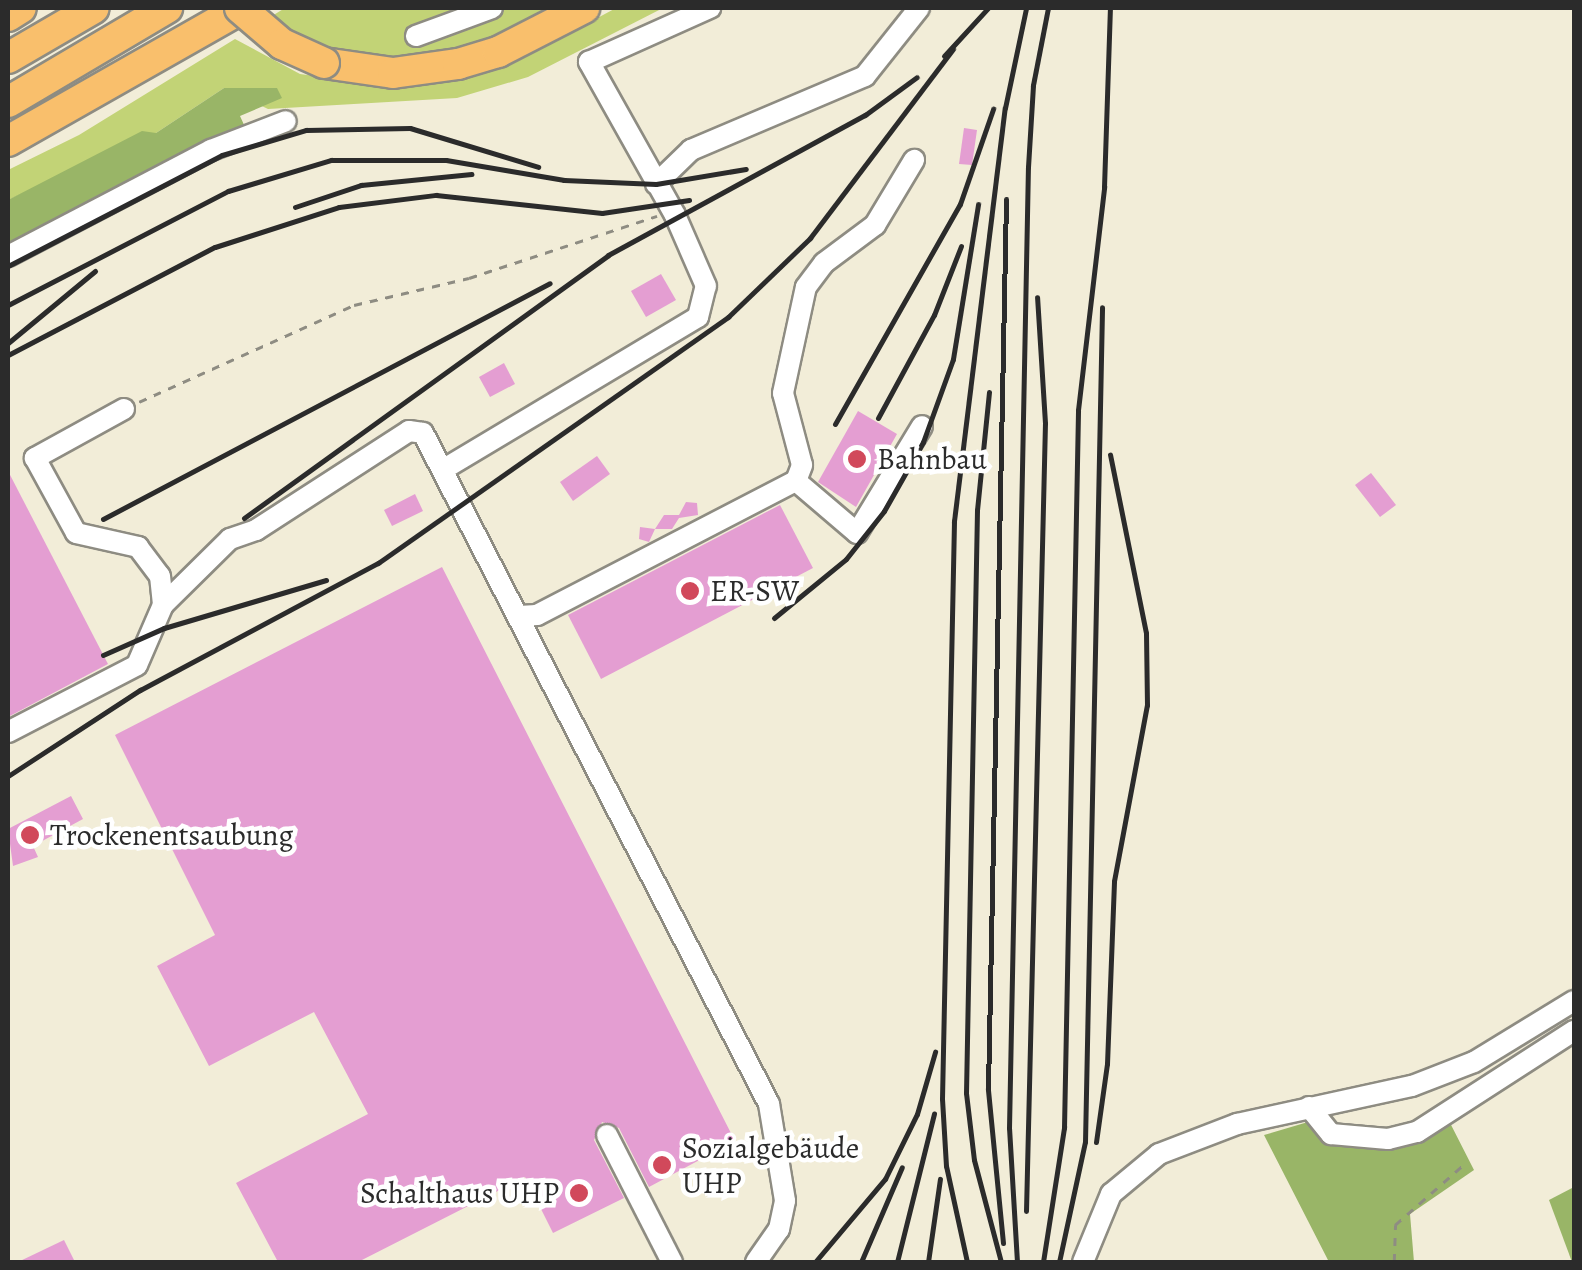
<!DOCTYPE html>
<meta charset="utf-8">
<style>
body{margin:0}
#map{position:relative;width:1582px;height:1270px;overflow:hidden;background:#f2edd8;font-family:Alegreya,serif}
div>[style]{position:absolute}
.green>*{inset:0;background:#c2d376}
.forest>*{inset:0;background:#99b567}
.building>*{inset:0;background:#e49ed2}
.path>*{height:2.5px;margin-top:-1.25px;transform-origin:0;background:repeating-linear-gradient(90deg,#8e8c82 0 8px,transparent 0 16px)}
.roads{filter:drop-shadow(2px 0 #8e8c82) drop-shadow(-2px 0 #8e8c82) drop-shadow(0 2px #8e8c82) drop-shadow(0 -2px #8e8c82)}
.minor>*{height:20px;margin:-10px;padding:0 10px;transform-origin:10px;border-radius:10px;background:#fff}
.highway>*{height:30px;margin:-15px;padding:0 15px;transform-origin:15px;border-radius:15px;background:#f9bf6c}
.rail>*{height:5px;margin:-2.5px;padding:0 2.5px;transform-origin:2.5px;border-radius:2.5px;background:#2b2b2b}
.bridges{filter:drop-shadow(2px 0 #8e8c82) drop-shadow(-2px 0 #8e8c82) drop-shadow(0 2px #8e8c82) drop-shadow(0 -2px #8e8c82)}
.highway-bridge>*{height:30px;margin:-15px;padding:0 15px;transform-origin:15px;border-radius:15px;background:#f9bf6c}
.dots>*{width:28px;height:28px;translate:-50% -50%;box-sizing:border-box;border:5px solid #fff;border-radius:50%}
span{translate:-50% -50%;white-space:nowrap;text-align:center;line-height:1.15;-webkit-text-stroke:9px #fff;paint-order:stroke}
.poi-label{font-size:30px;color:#2b2b2b}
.left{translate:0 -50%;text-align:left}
.right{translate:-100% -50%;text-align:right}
.frame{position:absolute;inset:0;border:10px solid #2b2b2b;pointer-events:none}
</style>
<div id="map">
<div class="green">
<i style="clip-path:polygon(285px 8px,561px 8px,493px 43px,433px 59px,375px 60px,309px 45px,267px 19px)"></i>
<i style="clip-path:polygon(616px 8px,663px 8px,528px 77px,457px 98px,268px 109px,224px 88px,156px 133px,8px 200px,8px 170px,79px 135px,235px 39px,300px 74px,387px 86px,439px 82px,512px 64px)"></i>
</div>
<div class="forest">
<i style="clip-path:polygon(224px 88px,277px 88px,282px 98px,240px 116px,245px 127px,8px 245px,8px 200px,142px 131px,156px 133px)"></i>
<i style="clip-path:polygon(1447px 1117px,1474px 1170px,1410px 1214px,1414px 1262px,1329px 1262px,1264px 1135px,1308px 1122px,1356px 1142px)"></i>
<i style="clip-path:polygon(1574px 1187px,1574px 1262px,1572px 1262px,1549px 1200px)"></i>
</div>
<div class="building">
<i style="clip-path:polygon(964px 128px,977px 130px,972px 165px,959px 164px)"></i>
<i style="clip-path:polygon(661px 274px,676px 300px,646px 317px,631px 291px)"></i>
<i style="clip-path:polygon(504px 363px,515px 384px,490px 397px,479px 377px)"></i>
<i style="clip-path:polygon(858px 411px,897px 434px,856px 507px,818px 482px)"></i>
<i style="clip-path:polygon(597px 456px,610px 474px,573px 501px,560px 482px)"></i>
<i style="clip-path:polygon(8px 471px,108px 664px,8px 717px)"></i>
<i style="clip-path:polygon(1371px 473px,1396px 505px,1380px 517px,1355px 485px)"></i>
<i style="clip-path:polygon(415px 494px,423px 511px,392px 526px,384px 510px)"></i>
<i style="clip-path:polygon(686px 502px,697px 503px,698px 515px,679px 518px,672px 529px,655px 529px,649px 542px,639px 539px,640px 527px,655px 529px,664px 515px,679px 515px)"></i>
<i style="clip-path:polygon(780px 505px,813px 568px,601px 679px,568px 615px)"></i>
<i style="clip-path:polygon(442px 567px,735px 1141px,649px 1187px,619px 1128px,602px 1122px,594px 1140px,624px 1198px,553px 1233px,525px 1177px,358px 1262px,278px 1262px,236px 1183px,368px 1114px,314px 1012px,209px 1066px,157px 966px,215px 935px,115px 735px)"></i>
<i style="clip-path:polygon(71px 796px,83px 819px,33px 846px,38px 857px,13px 866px,8px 829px)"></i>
<i style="clip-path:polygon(64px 1240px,75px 1262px,18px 1262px)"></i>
</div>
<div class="path">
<i style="left:139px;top:402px;width:236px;rotate:-24.3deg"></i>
<i style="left:354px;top:305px;width:118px;rotate:-13.2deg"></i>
<i style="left:469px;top:278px;width:198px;rotate:-18.3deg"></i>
<i style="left:1394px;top:1262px;width:37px;rotate:-88deg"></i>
<i style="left:1395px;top:1225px;width:91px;rotate:-41.4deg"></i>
</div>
<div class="roads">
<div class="minor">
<i style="left:416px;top:36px;width:81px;rotate:-20.2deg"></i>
<i style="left:656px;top:184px;width:49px;rotate:-44.2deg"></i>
<i style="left:691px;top:150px;width:189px;rotate:-23deg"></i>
<i style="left:865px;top:76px;width:87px;rotate:-51.5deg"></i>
<i style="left:8px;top:256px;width:229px;rotate:-27.6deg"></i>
<i style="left:211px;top:150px;width:80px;rotate:-21.1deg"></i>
<i style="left:124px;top:409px;width:102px;rotate:151.2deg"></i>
<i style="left:35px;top:458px;width:85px;rotate:61.3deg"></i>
<i style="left:76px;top:533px;width:64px;rotate:12.7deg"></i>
<i style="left:138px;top:547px;width:36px;rotate:53deg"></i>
<i style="left:160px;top:576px;width:29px;rotate:84deg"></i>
<i style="left:444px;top:469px;width:296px;rotate:-30.9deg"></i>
<i style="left:698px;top:317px;width:32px;rotate:-76deg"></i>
<i style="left:706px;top:286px;width:77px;rotate:-113.6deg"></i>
<i style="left:675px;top:215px;width:176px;rotate:-119.3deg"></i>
<i style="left:589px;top:62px;width:133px;rotate:-24.1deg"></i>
<i style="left:796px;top:481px;width:80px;rotate:40.4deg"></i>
<i style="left:857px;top:533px;width:125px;rotate:-58.7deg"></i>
<i style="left:519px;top:616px;width:18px;rotate:-3deg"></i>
<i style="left:537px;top:615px;width:292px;rotate:-27.4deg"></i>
<i style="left:796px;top:481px;width:17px;rotate:-69deg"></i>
<i style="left:802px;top:465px;width:74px;rotate:-104.8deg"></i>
<i style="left:783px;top:393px;width:108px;rotate:-77.8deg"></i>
<i style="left:806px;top:287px;width:30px;rotate:-53deg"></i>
<i style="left:824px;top:263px;width:64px;rotate:-36.7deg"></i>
<i style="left:875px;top:225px;width:76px;rotate:-59deg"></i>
<i style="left:8px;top:732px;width:145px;rotate:-27.4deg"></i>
<i style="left:137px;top:665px;width:65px;rotate:-66.6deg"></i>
<i style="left:163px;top:605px;width:94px;rotate:-44.6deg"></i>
<i style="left:230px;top:539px;width:28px;rotate:-19deg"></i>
<i style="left:256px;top:530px;width:182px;rotate:-32.9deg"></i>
<i style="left:409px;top:431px;width:14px;rotate:8deg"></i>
<i style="left:423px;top:433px;width:755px;rotate:62.72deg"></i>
<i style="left:769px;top:1104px;width:98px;rotate:80.6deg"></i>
<i style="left:785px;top:1201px;width:29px;rotate:102deg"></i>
<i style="left:779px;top:1229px;width:40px;rotate:124.9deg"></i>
<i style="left:1309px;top:1107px;width:35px;rotate:51deg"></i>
<i style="left:1331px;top:1134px;width:57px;rotate:5deg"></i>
<i style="left:1388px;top:1139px;width:30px;rotate:-14deg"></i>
<i style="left:1417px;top:1132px;width:187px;rotate:-32.8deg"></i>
<i style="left:607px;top:1135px;width:143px;rotate:62.9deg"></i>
<i style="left:1083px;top:1262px;width:74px;rotate:-67.6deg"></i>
<i style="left:1111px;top:1194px;width:62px;rotate:-39.8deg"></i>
<i style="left:1159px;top:1154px;width:84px;rotate:-21deg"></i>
<i style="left:1237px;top:1124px;width:179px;rotate:-12.3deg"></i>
<i style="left:1412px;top:1086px;width:66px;rotate:-21.2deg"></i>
<i style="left:1474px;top:1062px;width:117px;rotate:-31.4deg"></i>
</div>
<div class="highway">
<i style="left:8px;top:16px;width:15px;rotate:-32deg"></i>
<i style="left:8px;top:58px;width:99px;rotate:-30.2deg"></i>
<i style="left:324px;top:63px;width:70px;rotate:8.2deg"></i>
<i style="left:393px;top:73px;width:66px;rotate:-7.9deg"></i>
<i style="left:458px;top:64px;width:42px;rotate:-16.7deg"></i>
<i style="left:498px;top:52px;width:97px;rotate:-27.1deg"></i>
<i style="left:8px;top:102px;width:185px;rotate:-30.6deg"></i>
<i style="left:8px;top:141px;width:269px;rotate:-29.6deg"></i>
</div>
</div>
<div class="rail">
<i style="left:944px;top:56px;width:65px;rotate:-47.5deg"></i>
<i style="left:295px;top:207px;width:70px;rotate:-18.4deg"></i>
<i style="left:361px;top:185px;width:111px;rotate:-5.7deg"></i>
<i style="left:8px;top:266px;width:241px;rotate:-27.4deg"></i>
<i style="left:222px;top:155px;width:88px;rotate:-16.6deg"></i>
<i style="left:306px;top:130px;width:104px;rotate:-1.1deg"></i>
<i style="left:410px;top:128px;width:134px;rotate:16.9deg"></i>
<i style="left:8px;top:305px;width:248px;rotate:-27.4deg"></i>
<i style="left:228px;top:191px;width:108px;rotate:-16.8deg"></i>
<i style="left:331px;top:160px;width:115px"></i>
<i style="left:446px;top:160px;width:120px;rotate:9.6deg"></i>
<i style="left:564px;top:180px;width:92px;rotate:2.5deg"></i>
<i style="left:656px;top:184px;width:91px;rotate:-9.5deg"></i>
<i style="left:8px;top:343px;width:113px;rotate:-39.6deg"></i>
<i style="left:8px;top:355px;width:233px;rotate:-27.6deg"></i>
<i style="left:215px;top:247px;width:130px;rotate:-17.9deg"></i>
<i style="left:339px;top:207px;width:98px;rotate:-7.1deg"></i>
<i style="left:436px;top:195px;width:167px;rotate:6.2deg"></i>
<i style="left:602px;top:213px;width:88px;rotate:-8.5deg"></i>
<i style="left:989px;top:392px;width:119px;rotate:95.8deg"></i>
<i style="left:977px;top:510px;width:583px;rotate:91.08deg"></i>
<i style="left:966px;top:1093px;width:67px;rotate:83.2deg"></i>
<i style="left:974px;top:1160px;width:106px;rotate:75.2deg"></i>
<i style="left:878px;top:418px;width:117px;rotate:-61.5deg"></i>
<i style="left:934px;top:315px;width:74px;rotate:-68.6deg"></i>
<i style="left:835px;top:424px;width:253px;rotate:-60.4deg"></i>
<i style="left:960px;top:204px;width:101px;rotate:-70.8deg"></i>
<i style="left:244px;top:518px;width:449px;rotate:-35.8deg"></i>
<i style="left:608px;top:255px;width:293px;rotate:-28.6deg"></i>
<i style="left:865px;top:115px;width:64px;rotate:-36.2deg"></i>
<i style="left:103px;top:519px;width:505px;rotate:-27.83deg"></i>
<i style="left:774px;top:618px;width:93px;rotate:-39.3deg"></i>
<i style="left:846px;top:559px;width:61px;rotate:-51.6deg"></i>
<i style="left:884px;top:511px;width:79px;rotate:-60.5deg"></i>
<i style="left:923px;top:442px;width:88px;rotate:-70.1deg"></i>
<i style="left:953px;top:359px;width:157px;rotate:-80.8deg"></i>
<i style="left:103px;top:655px;width:67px;rotate:-23.9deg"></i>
<i style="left:164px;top:628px;width:169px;rotate:-16.5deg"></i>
<i style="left:8px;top:776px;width:158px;rotate:-33.1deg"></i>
<i style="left:140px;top:690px;width:270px;rotate:-28.1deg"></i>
<i style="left:378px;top:563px;width:428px;rotate:-35.1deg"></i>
<i style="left:728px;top:317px;width:114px;rotate:-43.9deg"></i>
<i style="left:810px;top:238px;width:237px;rotate:-52.9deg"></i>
<i style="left:1096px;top:1142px;width:79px;rotate:-82deg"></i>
<i style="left:1107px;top:1064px;width:183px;rotate:-87.8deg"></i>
<i style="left:1114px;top:881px;width:179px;rotate:-79.4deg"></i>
<i style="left:1147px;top:705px;width:72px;rotate:-90.8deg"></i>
<i style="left:1146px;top:633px;width:182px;rotate:-101.4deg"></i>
<i style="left:1026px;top:1211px;width:788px;rotate:-88.62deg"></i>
<i style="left:1045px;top:423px;width:126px;rotate:-93.6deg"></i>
<i style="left:1003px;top:1243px;width:155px;rotate:-95.6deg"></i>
<i style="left:988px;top:1089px;width:890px;rotate:-88.84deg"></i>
<i style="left:815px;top:1262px;width:109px;rotate:-49.9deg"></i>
<i style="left:885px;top:1179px;width:72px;rotate:-63.8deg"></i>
<i style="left:917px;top:1114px;width:65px;rotate:-73.8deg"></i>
<i style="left:861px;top:1262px;width:103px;rotate:-66.7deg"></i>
<i style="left:897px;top:1262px;width:153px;rotate:-76deg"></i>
<i style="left:928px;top:1262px;width:84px;rotate:-81.8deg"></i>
<i style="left:967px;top:1262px;width:98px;rotate:-102.3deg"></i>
<i style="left:946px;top:1166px;width:67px;rotate:-93.4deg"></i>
<i style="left:942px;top:1099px;width:578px;rotate:-88.81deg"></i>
<i style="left:954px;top:521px;width:416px;rotate:-83deg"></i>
<i style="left:1005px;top:108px;width:102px;rotate:-78.1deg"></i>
<i style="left:1017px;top:1262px;width:134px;rotate:-93.4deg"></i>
<i style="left:1009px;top:1128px;width:961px;rotate:-88.87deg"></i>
<i style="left:1028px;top:167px;width:82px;rotate:-86.5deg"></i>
<i style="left:1033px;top:85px;width:78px;rotate:-79deg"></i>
<i style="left:1043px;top:1262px;width:136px;rotate:-81.1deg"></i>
<i style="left:1064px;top:1128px;width:718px;rotate:-88.88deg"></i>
<i style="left:1078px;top:410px;width:225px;rotate:-83.3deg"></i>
<i style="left:1104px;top:187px;width:179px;rotate:-88.1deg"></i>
<i style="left:1059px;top:1262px;width:123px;rotate:-77.8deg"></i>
<i style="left:1085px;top:1142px;width:835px;rotate:-88.83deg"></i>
</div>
<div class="bridges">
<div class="highway-bridge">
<i style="left:240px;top:8px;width:55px;rotate:40.6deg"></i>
<i style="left:282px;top:44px;width:46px;rotate:24.3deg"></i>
</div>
</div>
<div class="dots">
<i style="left:857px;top:459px;background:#d1495b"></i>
<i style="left:690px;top:591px;background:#d1495b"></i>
<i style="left:30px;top:835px;background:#d1495b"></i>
<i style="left:662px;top:1165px;background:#d1495b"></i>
<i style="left:579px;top:1193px;background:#d1495b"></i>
</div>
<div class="poi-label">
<span class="left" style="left:877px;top:459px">Bahnbau</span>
<span class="left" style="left:710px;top:591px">ER-SW</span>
<span class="left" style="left:50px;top:835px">Trockenentsaubung</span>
<span class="left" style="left:682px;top:1165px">Sozialgebäude<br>UHP</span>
<span class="right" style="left:559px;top:1193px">Schalthaus UHP</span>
</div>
<div class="frame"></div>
</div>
